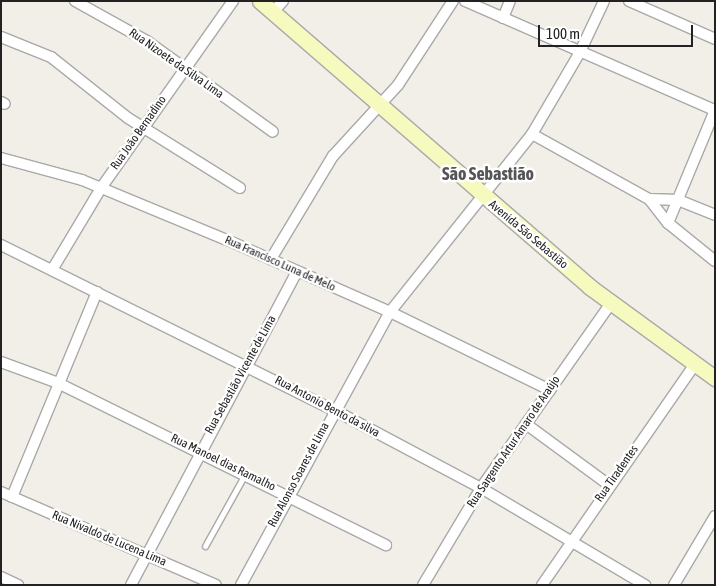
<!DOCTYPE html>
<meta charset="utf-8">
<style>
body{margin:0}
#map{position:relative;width:716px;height:586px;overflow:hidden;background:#f2efe9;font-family:"Asap Condensed",sans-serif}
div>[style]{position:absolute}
.roads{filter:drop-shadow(1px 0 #a9a9a9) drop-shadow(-1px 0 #a9a9a9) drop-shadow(0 1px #a9a9a9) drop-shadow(0 -1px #a9a9a9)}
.service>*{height:5px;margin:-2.5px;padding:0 2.5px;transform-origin:2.5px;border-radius:2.5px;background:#fff}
.minor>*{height:10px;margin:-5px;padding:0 5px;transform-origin:5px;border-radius:5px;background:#fff}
.secondary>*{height:15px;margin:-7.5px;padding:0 7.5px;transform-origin:7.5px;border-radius:7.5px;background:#f7fabf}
span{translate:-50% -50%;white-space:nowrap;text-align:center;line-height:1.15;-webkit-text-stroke:5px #fff;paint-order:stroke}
.street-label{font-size:12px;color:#222}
.district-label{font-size:18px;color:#555;font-weight:700}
.frame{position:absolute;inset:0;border:2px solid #222;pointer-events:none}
.scale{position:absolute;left:538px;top:25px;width:155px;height:22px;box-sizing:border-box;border:2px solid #222;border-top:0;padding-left:6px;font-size:15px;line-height:18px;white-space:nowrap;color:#222;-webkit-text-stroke:4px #fff;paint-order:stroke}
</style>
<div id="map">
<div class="roads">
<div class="service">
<i style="left:205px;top:546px;width:82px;rotate:-60.9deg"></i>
</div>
<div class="minor">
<i style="left:75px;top:1px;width:82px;rotate:29.1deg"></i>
<i style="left:147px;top:41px;width:155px;rotate:35.8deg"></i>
<i style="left:465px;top:1px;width:273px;rotate:23.6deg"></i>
<i style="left:629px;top:1px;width:94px;rotate:23.8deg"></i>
<i style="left:273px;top:12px;width:15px;rotate:-48deg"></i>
<i style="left:503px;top:18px;width:18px;rotate:-68deg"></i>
<i style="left:1px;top:37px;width:54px;rotate:21.8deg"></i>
<i style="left:51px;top:57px;width:98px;rotate:38.4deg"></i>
<i style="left:128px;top:118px;width:132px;rotate:32deg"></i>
<i style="left:1px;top:102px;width:4px;rotate:27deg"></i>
<i style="left:532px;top:134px;width:134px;rotate:29.1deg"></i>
<i style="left:649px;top:199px;width:31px;rotate:52deg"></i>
<i style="left:668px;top:223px;width:60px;rotate:39deg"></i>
<i style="left:1px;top:158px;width:84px;rotate:15.2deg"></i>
<i style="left:82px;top:180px;width:157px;rotate:22.5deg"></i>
<i style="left:227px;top:240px;width:178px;rotate:23.8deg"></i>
<i style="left:390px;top:312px;width:178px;rotate:26deg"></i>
<i style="left:649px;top:199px;width:29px;rotate:2deg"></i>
<i style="left:678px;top:200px;width:40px;rotate:22deg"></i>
<i style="left:668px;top:223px;width:122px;rotate:-67.4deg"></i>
<i style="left:1px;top:245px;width:372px;rotate:26.4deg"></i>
<i style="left:334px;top:410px;width:166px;rotate:28deg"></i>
<i style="left:481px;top:488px;width:191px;rotate:30.6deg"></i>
<i style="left:271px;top:259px;width:120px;rotate:-59deg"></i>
<i style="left:333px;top:156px;width:96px;rotate:-47.5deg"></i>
<i style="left:398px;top:85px;width:100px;rotate:-56.8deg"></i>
<i style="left:52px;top:270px;width:96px;rotate:-59.1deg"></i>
<i style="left:101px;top:188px;width:229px;rotate:-54.8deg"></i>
<i style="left:1px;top:362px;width:61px;rotate:20.2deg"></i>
<i style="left:58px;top:383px;width:366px;rotate:26.3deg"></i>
<i style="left:526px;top:424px;width:103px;rotate:36.3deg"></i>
<i style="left:1px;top:492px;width:234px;rotate:23.4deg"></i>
<i style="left:12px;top:497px;width:222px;rotate:-67.5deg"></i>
<i style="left:1px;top:577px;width:19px;rotate:25deg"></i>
<i style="left:131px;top:585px;width:354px;rotate:-62.1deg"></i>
<i style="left:241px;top:585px;width:311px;rotate:-61.4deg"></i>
<i style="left:390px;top:312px;width:228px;rotate:-51.4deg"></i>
<i style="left:532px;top:134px;width:93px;rotate:-59.6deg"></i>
<i style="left:579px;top:54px;width:59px;rotate:-64.7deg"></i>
<i style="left:423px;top:585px;width:113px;rotate:-59.1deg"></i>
<i style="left:481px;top:488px;width:226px;rotate:-54.9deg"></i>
<i style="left:542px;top:585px;width:269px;rotate:-55.3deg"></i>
<i style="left:674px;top:585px;width:80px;rotate:-59.3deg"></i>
</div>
<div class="secondary">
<i style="left:260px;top:1px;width:437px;rotate:40.9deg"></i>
<i style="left:590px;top:287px;width:155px;rotate:36.1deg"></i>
</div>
</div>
<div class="street-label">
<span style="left:176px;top:64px;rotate:35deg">Rua Nizoete da Silva Lima</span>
<span style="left:139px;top:133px;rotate:-55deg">Rua João Bernadino</span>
<span style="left:528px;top:235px;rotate:40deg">Avenida São Sebastião</span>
<span style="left:280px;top:264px;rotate:24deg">Rua Francisco Luna de Melo</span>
<span style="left:241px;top:375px;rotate:-61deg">Rua Sebastião Vicente de Lima</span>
<span style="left:327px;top:407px;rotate:28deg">Rua Antonio Bento da silva</span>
<span style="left:514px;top:442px;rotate:-56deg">Rua Sargento Artur Amaro de Araújo</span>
<span style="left:223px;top:463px;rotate:26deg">Rua Manoel dias Ramalho</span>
<span style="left:617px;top:474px;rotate:-55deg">Rua Tiradentes</span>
<span style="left:299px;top:475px;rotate:-62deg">Rua Alonso Soares de Lima</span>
<span style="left:109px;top:539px;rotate:23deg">Rua Nivaldo de Lucena Lima</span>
</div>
<div class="district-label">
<span style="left:488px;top:174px">São Sebastião</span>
</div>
<div class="frame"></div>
<div class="scale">100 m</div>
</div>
